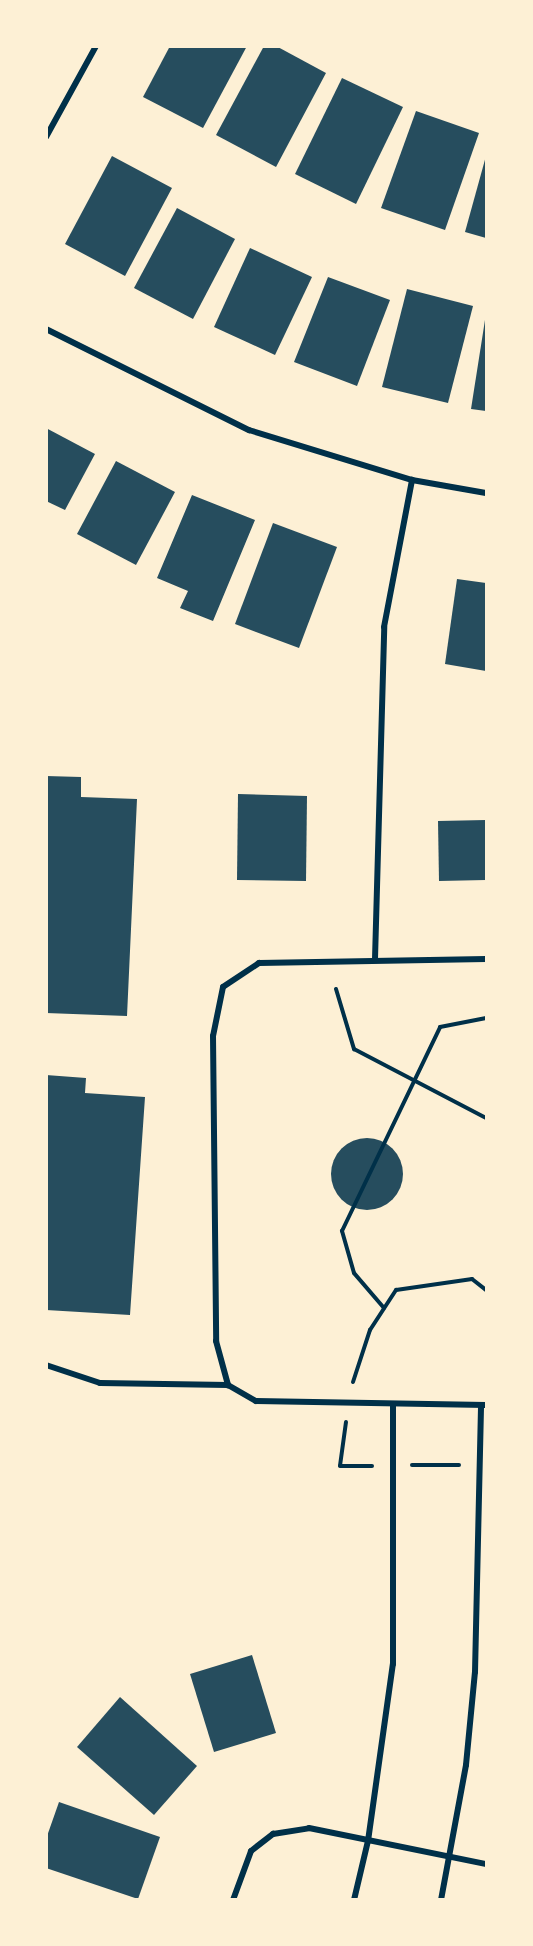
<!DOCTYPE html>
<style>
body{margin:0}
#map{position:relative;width:533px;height:1946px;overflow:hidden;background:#fdf0d5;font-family:"Varela Round",sans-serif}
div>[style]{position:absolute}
.building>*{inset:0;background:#264d5e}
.round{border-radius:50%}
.path>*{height:4px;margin:-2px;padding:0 2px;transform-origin:2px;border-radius:2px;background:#003049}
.minor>*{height:6px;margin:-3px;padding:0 3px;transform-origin:3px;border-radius:3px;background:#003049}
span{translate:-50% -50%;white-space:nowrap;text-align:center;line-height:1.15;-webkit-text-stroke:4.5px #fdf0d5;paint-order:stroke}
.frame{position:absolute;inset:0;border:48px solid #fdf0d5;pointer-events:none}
</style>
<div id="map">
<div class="building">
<i style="clip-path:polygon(170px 46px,247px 46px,203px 128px,143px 97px)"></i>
<i style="clip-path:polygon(264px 46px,276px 46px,326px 73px,276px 167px,216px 135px)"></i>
<i style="clip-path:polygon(342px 78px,403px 107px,356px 204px,295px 174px)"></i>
<i style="clip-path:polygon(416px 111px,479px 133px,445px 230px,381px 208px)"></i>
<i style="clip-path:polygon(112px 156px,172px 188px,125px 276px,65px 244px)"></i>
<i style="clip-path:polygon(486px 156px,486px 238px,465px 232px)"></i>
<i style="clip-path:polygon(177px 208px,235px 239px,193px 319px,134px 288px)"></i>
<i style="clip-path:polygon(250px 248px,312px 277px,275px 355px,214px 327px)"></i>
<i style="clip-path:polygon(328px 277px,390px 300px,357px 386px,294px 362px)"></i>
<i style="clip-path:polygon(407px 289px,473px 306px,448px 403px,382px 387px)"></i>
<i style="clip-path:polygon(485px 320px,486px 320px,486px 411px,471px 409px)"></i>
<i style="clip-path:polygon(46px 428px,95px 454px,65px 510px,46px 501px)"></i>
<i style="clip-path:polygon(116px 461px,175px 492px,136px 565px,77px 534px)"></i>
<i style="clip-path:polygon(192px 495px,255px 520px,213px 621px,180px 608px,188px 591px,157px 578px)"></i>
<i style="clip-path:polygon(273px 523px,337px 547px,299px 648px,235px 624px)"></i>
<i style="clip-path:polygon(457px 579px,486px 583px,486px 671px,445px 664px)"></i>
<i style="clip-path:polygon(46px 776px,81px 777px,81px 797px,137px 799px,127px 1016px,46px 1013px)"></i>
<i style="clip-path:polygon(238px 794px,307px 796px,306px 881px,237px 880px)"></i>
<i style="clip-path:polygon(486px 820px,486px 880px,439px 881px,438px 821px)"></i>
<i style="clip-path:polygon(46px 1075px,86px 1078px,85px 1093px,145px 1097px,130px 1315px,46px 1310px)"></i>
<i class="round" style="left:331px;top:1138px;width:72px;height:72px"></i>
<i style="clip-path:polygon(252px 1655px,276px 1733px,214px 1752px,190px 1674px)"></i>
<i style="clip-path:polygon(120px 1697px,197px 1766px,154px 1815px,77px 1747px)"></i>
<i style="clip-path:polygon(59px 1802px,160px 1837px,138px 1899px,46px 1868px,46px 1839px)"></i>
</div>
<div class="path">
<i style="left:336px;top:989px;width:63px;rotate:73.3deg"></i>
<i style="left:354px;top:1049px;width:149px;rotate:27.6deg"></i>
<i style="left:384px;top:1308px;width:46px;rotate:-130.6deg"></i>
<i style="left:354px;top:1273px;width:44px;rotate:-105.9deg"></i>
<i style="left:342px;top:1231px;width:226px;rotate:-64.3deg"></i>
<i style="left:440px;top:1027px;width:47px;rotate:-11.1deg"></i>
<i style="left:353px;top:1382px;width:55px;rotate:-71.9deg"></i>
<i style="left:370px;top:1330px;width:48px;rotate:-57deg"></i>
<i style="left:396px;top:1290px;width:77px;rotate:-8.2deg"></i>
<i style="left:472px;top:1279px;width:18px;rotate:38deg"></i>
<i style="left:346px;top:1422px;width:44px;rotate:97.8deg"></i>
<i style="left:340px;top:1466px;width:32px"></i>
<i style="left:412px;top:1465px;width:47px"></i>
</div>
<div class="minor">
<i style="left:46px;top:137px;width:104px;rotate:-61.2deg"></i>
<i style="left:46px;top:329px;width:227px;rotate:26.5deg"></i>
<i style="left:249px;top:430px;width:170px;rotate:17.1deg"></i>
<i style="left:412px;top:480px;width:75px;rotate:10deg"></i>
<i style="left:375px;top:959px;width:332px;rotate:-88.4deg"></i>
<i style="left:384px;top:627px;width:150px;rotate:-79.2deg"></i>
<i style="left:486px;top:959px;width:227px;rotate:179deg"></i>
<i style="left:259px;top:963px;width:43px;rotate:146.3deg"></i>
<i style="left:223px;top:987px;width:50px;rotate:101.5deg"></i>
<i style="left:213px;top:1036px;width:305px;rotate:89.4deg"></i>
<i style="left:216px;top:1341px;width:46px;rotate:74.7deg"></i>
<i style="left:228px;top:1385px;width:32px;rotate:30deg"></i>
<i style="left:256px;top:1401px;width:230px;rotate:1deg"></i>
<i style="left:46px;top:1365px;width:57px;rotate:18.4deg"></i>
<i style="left:100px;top:1383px;width:128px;rotate:0.9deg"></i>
<i style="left:233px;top:1900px;width:52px;rotate:-69.8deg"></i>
<i style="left:251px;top:1851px;width:28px;rotate:-38deg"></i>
<i style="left:273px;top:1834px;width:36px;rotate:-9deg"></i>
<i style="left:309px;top:1828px;width:181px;rotate:11.5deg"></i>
<i style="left:354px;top:1900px;width:61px;rotate:-76.7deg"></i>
<i style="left:368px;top:1841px;width:179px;rotate:-82deg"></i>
<i style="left:393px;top:1664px;width:259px;rotate:-90deg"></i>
<i style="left:441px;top:1900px;width:137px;rotate:-79.5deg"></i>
<i style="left:466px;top:1765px;width:93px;rotate:-84.5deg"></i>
<i style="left:475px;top:1672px;width:267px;rotate:-88.7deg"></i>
</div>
<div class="frame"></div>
</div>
